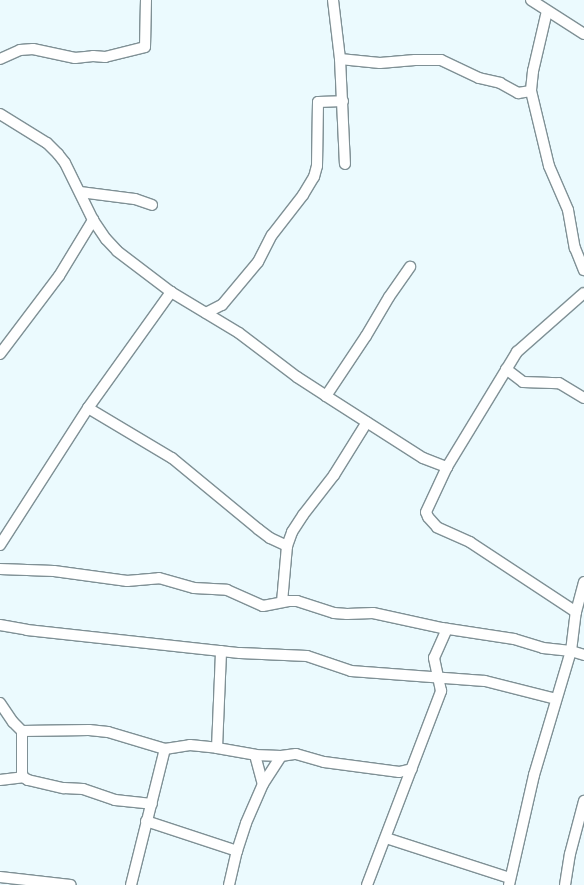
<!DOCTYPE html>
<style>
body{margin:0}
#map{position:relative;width:584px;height:885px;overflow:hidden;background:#ebfafe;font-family:Barlow,sans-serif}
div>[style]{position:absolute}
.roads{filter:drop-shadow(1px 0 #7f9095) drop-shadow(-1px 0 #7f9095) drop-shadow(0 1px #7f9095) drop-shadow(0 -1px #7f9095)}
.minor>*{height:10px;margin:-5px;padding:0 5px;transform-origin:5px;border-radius:5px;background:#fff}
span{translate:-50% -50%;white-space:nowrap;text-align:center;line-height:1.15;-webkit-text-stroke:3px #fff;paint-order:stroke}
</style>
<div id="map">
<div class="roads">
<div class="minor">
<i style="left:333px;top:0;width:59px;rotate:83.2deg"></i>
<i style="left:340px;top:59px;width:105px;rotate:87.3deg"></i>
<i style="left:531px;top:0;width:63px;rotate:32.7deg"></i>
<i style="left:547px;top:11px;width:62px;rotate:103.1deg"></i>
<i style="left:533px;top:71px;width:20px;rotate:96deg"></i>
<i style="left:531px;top:91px;width:77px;rotate:76.5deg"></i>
<i style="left:549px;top:166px;width:48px;rotate:66.6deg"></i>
<i style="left:568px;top:210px;width:39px;rotate:80deg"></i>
<i style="left:575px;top:248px;width:24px;rotate:68deg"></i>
<i style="left:0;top:59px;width:22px;rotate:-24deg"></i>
<i style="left:20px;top:50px;width:13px;rotate:-4deg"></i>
<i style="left:33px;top:49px;width:43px;rotate:12.1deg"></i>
<i style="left:75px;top:58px;width:18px;rotate:-6deg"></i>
<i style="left:93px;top:56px;width:12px;rotate:5deg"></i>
<i style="left:105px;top:57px;width:41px;rotate:-14deg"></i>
<i style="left:145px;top:47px;width:47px;rotate:-88.8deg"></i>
<i style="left:340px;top:59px;width:40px;rotate:5.7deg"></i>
<i style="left:380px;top:63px;width:35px;rotate:-5deg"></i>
<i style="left:415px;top:60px;width:26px"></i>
<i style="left:441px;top:60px;width:42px;rotate:25.3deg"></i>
<i style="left:479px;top:78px;width:22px;rotate:13deg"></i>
<i style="left:500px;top:83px;width:21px;rotate:29deg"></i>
<i style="left:518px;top:93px;width:13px;rotate:-9deg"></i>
<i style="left:0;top:114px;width:55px;rotate:31.7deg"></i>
<i style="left:47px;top:143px;width:16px;rotate:45deg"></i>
<i style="left:58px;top:154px;width:11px;rotate:52deg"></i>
<i style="left:65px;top:163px;width:64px;rotate:63.8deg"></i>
<i style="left:93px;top:220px;width:23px;rotate:56deg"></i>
<i style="left:106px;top:239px;width:16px;rotate:47deg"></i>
<i style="left:117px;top:251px;width:68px;rotate:37.2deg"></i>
<i style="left:171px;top:292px;width:79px;rotate:31.1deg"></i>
<i style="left:239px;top:333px;width:73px;rotate:37.2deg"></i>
<i style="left:297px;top:377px;width:35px;rotate:33deg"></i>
<i style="left:326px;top:396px;width:115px;rotate:32.6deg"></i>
<i style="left:423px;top:458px;width:26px;rotate:21deg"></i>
<i style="left:80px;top:192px;width:55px;rotate:7.3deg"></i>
<i style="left:135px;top:199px;width:18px;rotate:19deg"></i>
<i style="left:206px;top:313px;width:18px;rotate:-27deg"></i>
<i style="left:222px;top:305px;width:56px;rotate:-50.1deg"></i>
<i style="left:258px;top:262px;width:30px;rotate:-63deg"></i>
<i style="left:272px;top:235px;width:51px;rotate:-52.2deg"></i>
<i style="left:303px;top:195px;width:21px;rotate:-59deg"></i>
<i style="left:314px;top:177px;width:11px;rotate:-75deg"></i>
<i style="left:317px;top:166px;width:64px;rotate:-89.1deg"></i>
<i style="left:318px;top:102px;width:25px;rotate:-2deg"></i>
<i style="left:0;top:354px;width:98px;rotate:-52.9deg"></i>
<i style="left:59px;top:276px;width:66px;rotate:-58.7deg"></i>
<i style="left:506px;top:369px;width:21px;rotate:37deg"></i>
<i style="left:523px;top:382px;width:36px;rotate:2deg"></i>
<i style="left:559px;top:383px;width:29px;rotate:31deg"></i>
<i style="left:326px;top:396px;width:72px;rotate:-56.3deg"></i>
<i style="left:366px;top:336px;width:45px;rotate:-59.5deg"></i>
<i style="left:389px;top:297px;width:37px;rotate:-55deg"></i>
<i style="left:88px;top:408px;width:98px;rotate:30.8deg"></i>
<i style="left:172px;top:458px;width:112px;rotate:39.5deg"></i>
<i style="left:258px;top:529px;width:15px;rotate:37deg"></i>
<i style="left:270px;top:538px;width:19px;rotate:25deg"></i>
<i style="left:0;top:545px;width:163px;rotate:-57.3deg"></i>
<i style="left:88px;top:408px;width:143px;rotate:-54.4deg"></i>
<i style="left:0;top:569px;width:54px;rotate:2.1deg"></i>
<i style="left:54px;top:571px;width:74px;rotate:7.8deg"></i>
<i style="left:127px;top:581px;width:32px;rotate:-5deg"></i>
<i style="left:159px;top:578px;width:36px;rotate:16deg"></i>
<i style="left:194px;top:588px;width:33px;rotate:3deg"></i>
<i style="left:227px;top:590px;width:39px;rotate:24deg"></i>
<i style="left:263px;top:606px;width:26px;rotate:-11deg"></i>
<i style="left:289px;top:601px;width:8px"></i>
<i style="left:297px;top:601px;width:39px;rotate:18deg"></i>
<i style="left:334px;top:613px;width:13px;rotate:4deg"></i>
<i style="left:347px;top:614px;width:26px;rotate:-2deg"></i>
<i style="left:373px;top:613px;width:71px;rotate:12.3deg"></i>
<i style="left:442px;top:628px;width:73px;rotate:8.7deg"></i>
<i style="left:514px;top:639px;width:30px;rotate:17deg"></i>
<i style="left:543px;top:648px;width:28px;rotate:6deg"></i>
<i style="left:571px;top:651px;width:14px;rotate:17deg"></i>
<i style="left:282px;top:602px;width:56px;rotate:-84.9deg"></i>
<i style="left:287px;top:546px;width:15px;rotate:-70deg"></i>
<i style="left:292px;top:532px;width:20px;rotate:-57deg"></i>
<i style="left:303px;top:515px;width:51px;rotate:-52.2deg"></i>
<i style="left:334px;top:475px;width:62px;rotate:-58.1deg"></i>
<i style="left:576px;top:612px;width:127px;rotate:-146.6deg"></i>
<i style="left:470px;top:542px;width:36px;rotate:-156deg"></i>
<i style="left:437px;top:527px;width:13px;rotate:-132deg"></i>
<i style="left:428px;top:517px;width:5px;rotate:-112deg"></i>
<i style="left:426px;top:512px;width:50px;rotate:-65deg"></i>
<i style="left:447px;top:467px;width:135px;rotate:-58.7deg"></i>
<i style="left:517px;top:352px;width:89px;rotate:-41.4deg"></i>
<i style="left:0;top:625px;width:27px;rotate:10deg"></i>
<i style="left:27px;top:630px;width:214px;rotate:6.2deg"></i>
<i style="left:240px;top:653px;width:67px;rotate:2.6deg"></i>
<i style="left:307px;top:656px;width:46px;rotate:18.8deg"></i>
<i style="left:351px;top:671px;width:134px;rotate:4.3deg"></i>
<i style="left:485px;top:681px;width:73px;rotate:14.2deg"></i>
<i style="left:0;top:703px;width:23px;rotate:56deg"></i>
<i style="left:13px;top:722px;width:13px;rotate:45deg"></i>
<i style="left:22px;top:731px;width:67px;rotate:-0.9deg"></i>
<i style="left:89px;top:730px;width:19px;rotate:6deg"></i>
<i style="left:108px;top:732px;width:59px;rotate:16.6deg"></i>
<i style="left:165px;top:749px;width:25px;rotate:-9deg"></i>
<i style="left:190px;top:745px;width:27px;rotate:6deg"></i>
<i style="left:217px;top:748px;width:39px;rotate:10deg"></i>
<i style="left:255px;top:755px;width:26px;rotate:2deg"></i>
<i style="left:281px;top:756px;width:15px;rotate:-8deg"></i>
<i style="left:296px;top:754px;width:29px;rotate:16deg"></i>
<i style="left:324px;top:762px;width:76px;rotate:7.6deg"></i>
<i style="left:399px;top:772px;width:13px;rotate:-13deg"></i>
<i style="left:22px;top:731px;width:42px;rotate:90deg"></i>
<i style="left:22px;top:773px;width:4px;rotate:76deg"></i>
<i style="left:23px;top:777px;width:6px;rotate:31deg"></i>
<i style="left:28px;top:780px;width:37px;rotate:13deg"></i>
<i style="left:64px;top:788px;width:19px;rotate:3deg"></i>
<i style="left:83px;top:789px;width:34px;rotate:19deg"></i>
<i style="left:115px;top:800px;width:37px;rotate:6deg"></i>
<i style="left:217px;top:748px;width:97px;rotate:-87.6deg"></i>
<i style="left:255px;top:755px;width:30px;rotate:75deg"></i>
<i style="left:0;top:780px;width:23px;rotate:-7deg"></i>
<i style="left:146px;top:821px;width:96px;rotate:18.2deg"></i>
<i style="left:386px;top:838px;width:130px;rotate:17.9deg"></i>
<i style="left:0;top:877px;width:71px;rotate:6.4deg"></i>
<i style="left:131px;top:885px;width:140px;rotate:-76deg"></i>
<i style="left:229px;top:885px;width:35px;rotate:-77deg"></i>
<i style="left:237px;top:851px;width:29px;rotate:-72deg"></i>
<i style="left:246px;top:823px;width:43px;rotate:-66.4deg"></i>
<i style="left:263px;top:784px;width:33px;rotate:-57deg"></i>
<i style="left:367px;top:885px;width:208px;rotate:-69.1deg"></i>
<i style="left:441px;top:691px;width:34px;rotate:-102deg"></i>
<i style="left:434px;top:658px;width:32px;rotate:-66deg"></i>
<i style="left:509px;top:885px;width:113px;rotate:-77.2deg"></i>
<i style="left:534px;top:775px;width:129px;rotate:-73.4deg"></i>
<i style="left:571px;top:651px;width:39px;rotate:-83deg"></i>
<i style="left:576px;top:612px;width:31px;rotate:-75deg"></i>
<i style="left:565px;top:885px;width:31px;rotate:-81deg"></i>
<i style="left:570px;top:854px;width:55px;rotate:-75.2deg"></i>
</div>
</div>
</div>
